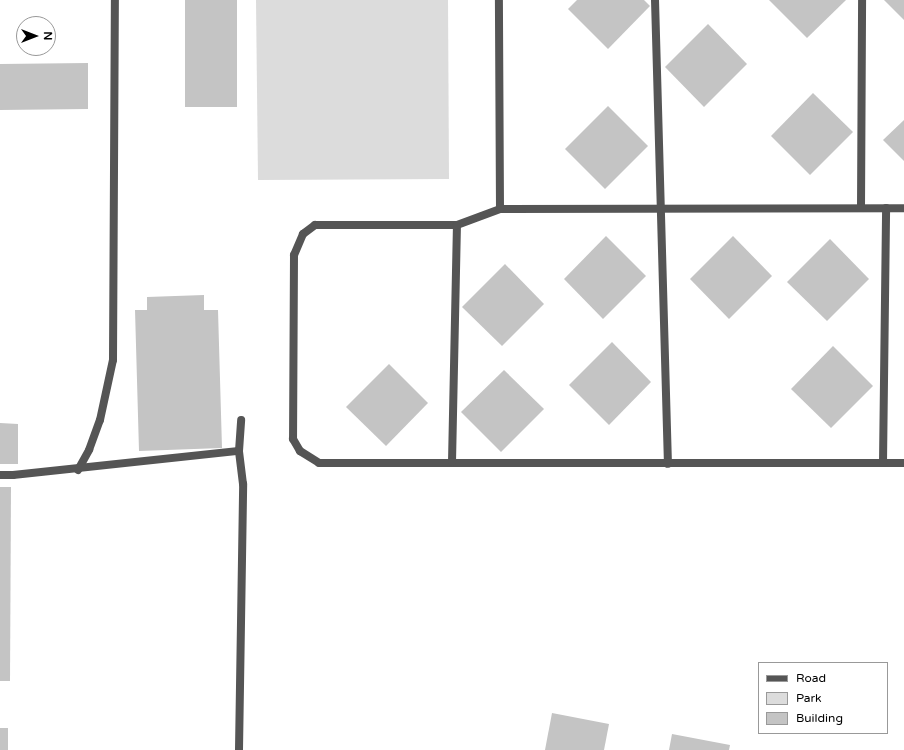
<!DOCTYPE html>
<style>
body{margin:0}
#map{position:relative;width:904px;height:750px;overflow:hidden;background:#fff;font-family:"Varela Round",sans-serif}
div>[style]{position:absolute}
.green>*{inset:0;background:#dcdcdc}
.building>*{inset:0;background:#c4c4c4}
.lane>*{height:8px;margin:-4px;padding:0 4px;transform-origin:4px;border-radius:4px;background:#555}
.street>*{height:8px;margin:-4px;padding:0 4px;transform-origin:4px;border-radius:4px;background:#555}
span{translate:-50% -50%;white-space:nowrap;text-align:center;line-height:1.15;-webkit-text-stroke:3.5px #fff;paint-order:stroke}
.legend{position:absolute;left:758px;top:662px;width:130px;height:72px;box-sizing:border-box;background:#fff;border:1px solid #999;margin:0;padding:5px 7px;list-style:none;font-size:12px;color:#000}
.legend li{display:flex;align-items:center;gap:8px;height:20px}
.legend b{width:20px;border:1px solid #999}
.north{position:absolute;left:16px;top:16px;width:40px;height:40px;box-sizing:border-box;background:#fff;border:1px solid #999;border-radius:50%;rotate:90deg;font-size:11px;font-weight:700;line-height:16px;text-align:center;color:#000}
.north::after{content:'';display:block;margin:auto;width:14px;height:18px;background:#000;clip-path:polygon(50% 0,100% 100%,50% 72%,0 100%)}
</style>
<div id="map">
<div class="green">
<i style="clip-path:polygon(256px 0,448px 0,449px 179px,258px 180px)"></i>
</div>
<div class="building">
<i style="clip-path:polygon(185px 0,237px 0,237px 107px,185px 107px)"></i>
<i style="clip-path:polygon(577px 0,644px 0,650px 6px,608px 49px,568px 9px)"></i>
<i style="clip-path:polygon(769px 0,846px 0,807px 38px)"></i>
<i style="clip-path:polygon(884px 0,904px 0,904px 20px)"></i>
<i style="clip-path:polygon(708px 24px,747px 64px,704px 107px,665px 67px)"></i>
<i style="clip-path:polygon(88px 63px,88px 109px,0 110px,0 64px)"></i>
<i style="clip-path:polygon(813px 93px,853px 132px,810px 175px,771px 136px)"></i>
<i style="clip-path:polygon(608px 106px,648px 146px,605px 189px,565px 149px)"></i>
<i style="clip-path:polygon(904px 120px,904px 161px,883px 140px)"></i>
<i style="clip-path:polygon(606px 236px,646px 276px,603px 319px,564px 279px)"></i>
<i style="clip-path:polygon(733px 236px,772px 276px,729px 319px,690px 279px)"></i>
<i style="clip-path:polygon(830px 239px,869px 279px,827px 321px,787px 282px)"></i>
<i style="clip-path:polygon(505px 264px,544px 304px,502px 346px,462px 307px)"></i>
<i style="clip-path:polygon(204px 295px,204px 310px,218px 310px,222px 448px,139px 451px,135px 310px,147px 310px,147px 297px)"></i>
<i style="clip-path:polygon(612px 342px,651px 382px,609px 425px,569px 385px)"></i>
<i style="clip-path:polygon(833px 346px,873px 386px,831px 428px,791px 389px)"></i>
<i style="clip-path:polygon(389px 364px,428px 403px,386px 446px,346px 407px)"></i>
<i style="clip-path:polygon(504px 370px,544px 409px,501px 452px,461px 412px)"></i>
<i style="clip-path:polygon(0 423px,18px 424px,18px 464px,0 464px)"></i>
<i style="clip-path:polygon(0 487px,11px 487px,10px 681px,0 681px)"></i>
<i style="clip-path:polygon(552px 713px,609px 724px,604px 750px,545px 750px)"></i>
<i style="clip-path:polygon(0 728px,8px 728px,8px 750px,0 750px)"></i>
<i style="clip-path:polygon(672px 734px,730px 745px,729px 750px,669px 750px)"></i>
</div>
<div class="lane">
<i style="left:655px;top:0;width:464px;rotate:88.4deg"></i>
<i style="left:861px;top:208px;width:208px;rotate:-89.7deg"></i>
<i style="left:500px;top:209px;width:404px;rotate:-0.1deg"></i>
<i style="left:457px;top:225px;width:142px;rotate:180deg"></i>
<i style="left:315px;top:225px;width:15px;rotate:143deg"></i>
<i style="left:303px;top:234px;width:23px;rotate:113deg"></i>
<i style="left:294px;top:255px;width:184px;rotate:90.3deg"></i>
<i style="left:293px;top:439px;width:14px;rotate:60deg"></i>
<i style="left:300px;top:451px;width:22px;rotate:32deg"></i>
<i style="left:319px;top:463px;width:585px"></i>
<i style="left:883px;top:463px;width:255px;rotate:-89.3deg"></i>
<i style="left:0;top:475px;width:13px"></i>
</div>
<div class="street">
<i style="left:452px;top:462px;width:237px;rotate:-88.8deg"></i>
<i style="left:457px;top:225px;width:46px;rotate:-20.4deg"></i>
<i style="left:500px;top:209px;width:209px;rotate:-90.3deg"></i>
<i style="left:78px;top:470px;width:23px;rotate:-61deg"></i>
<i style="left:89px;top:450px;width:32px;rotate:-70deg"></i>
<i style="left:100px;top:420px;width:61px;rotate:-77.8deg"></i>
<i style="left:113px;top:360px;width:360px;rotate:-89.7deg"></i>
<i style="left:13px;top:475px;width:227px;rotate:-6.1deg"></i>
<i style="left:239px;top:750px;width:266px;rotate:-89.1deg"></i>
<i style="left:243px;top:484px;width:33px;rotate:-97deg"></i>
<i style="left:239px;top:451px;width:31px;rotate:-86deg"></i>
</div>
<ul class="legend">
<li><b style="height:5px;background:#555"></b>Road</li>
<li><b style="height:11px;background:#dcdcdc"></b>Park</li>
<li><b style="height:11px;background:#c4c4c4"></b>Building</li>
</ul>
<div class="north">N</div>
</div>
